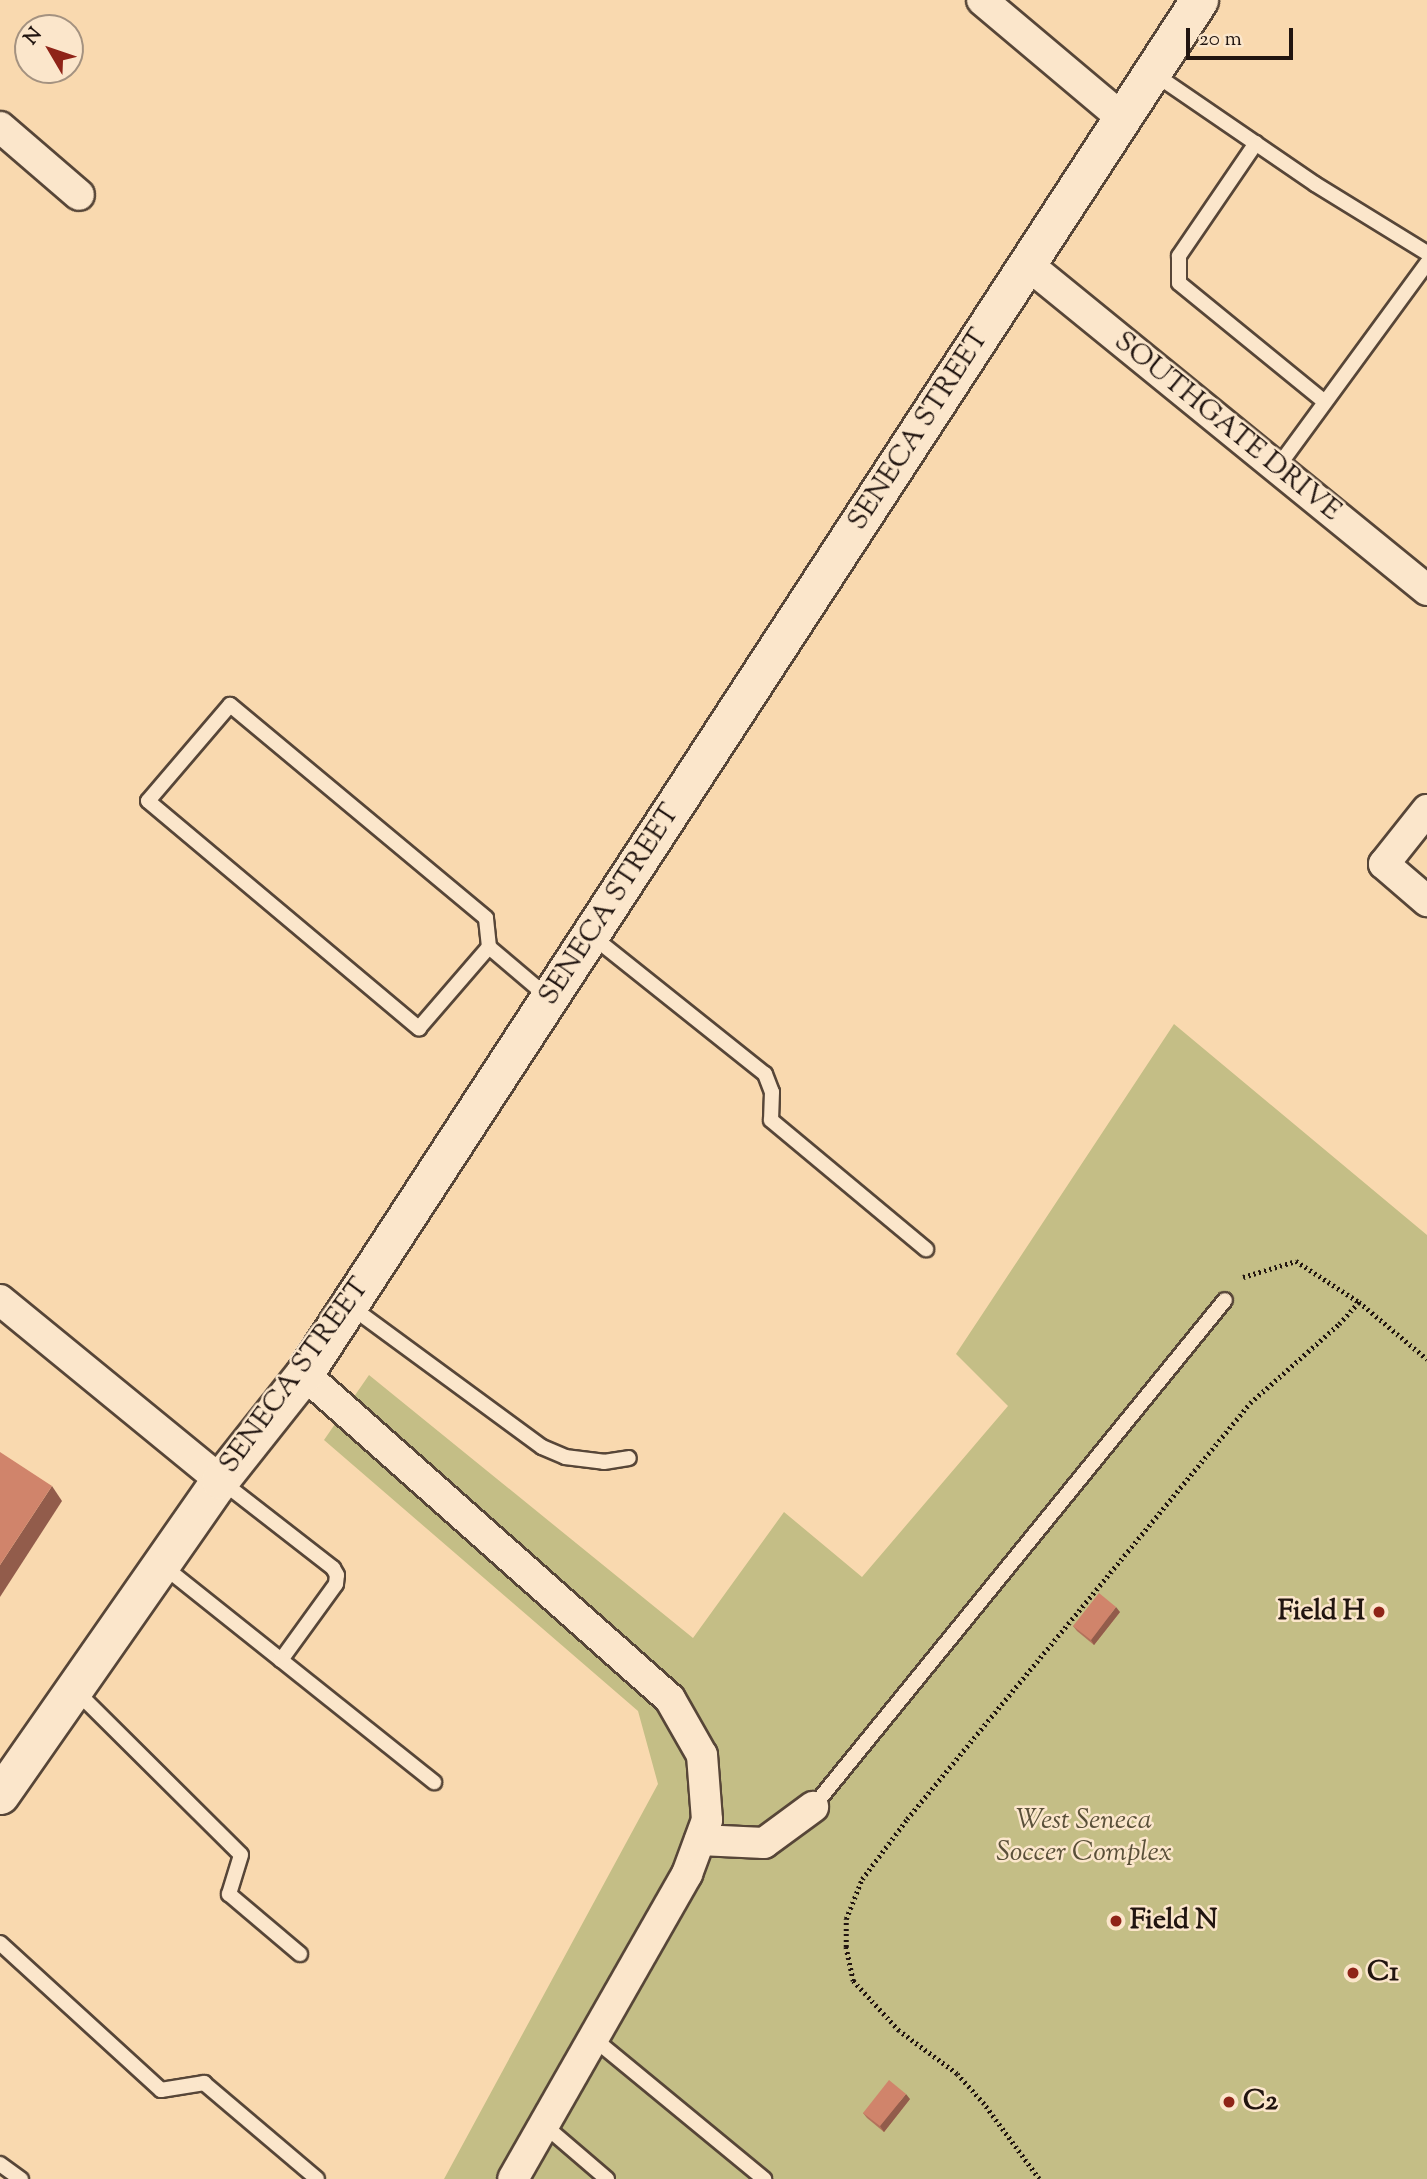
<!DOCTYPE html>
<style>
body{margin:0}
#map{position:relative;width:1427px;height:2179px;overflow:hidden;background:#f9d9af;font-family:"Sorts Mill Goudy",serif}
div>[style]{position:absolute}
.green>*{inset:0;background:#c4be86}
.path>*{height:4.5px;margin-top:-2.25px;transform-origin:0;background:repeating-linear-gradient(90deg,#211510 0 2px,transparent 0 5.5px)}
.roads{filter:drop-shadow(2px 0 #574638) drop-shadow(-2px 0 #574638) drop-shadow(0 2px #574638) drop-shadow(0 -2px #574638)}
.service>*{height:14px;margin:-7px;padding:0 7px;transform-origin:7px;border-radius:7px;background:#fbe6cb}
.minor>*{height:30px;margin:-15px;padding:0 15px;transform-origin:15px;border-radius:15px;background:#fbe6cb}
.tertiary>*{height:37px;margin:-18.5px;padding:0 18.5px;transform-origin:18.5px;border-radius:18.5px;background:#fbe6cb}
.wall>*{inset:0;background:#b3725c}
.shaded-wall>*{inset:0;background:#925c4b}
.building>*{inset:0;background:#d0846b}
.dots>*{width:19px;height:19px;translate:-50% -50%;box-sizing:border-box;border:4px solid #fbe6cb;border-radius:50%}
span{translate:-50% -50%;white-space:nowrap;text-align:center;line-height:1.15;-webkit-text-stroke:5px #fbe6cb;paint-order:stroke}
.street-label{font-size:28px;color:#211510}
.poi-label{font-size:28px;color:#211510;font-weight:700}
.right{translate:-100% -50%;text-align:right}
.left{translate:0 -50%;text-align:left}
.park-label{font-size:28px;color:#5a5039;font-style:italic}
.north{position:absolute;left:14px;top:14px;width:70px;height:70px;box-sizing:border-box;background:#fbe6cb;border:2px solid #a49280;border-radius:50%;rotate:309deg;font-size:19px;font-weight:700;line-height:28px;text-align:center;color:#211510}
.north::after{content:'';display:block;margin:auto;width:24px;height:32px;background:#8f2418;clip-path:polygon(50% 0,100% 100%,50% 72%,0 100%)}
.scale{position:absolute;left:1186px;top:28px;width:107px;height:32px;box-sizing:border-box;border:4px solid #211510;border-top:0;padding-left:9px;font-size:21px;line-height:24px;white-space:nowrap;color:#211510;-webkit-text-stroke:5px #fbe6cb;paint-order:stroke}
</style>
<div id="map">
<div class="green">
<i style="clip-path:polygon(1174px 1024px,1427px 1235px,1427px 2179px,444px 2179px,658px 1784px,638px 1711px,324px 1440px,369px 1375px,693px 1638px,784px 1512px,862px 1577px,1008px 1406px,956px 1354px)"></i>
</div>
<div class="path">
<i style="left:1243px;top:1277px;width:55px;rotate:-16.8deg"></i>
<i style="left:1296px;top:1261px;width:75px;rotate:33.1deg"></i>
<i style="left:1359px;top:1302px;width:89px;rotate:40deg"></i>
<i style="left:1039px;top:2179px;width:93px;rotate:-126.3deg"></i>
<i style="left:984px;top:2104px;width:40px;rotate:-132deg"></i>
<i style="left:957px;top:2074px;width:72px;rotate:-143.4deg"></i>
<i style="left:899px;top:2031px;width:68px;rotate:-132.6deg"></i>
<i style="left:853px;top:1981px;width:35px;rotate:-102deg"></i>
<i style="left:846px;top:1947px;width:28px;rotate:-90deg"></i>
<i style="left:846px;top:1919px;width:43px;rotate:-68.2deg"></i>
<i style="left:862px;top:1879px;width:75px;rotate:-53.1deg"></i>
<i style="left:907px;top:1819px;width:539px;rotate:-50.49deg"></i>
<i style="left:1250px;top:1403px;width:119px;rotate:-41.6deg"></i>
<i style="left:1339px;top:1324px;width:30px;rotate:-48deg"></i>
</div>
<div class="roads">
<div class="service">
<i style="left:1153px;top:73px;width:196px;rotate:34.4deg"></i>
<i style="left:1315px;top:184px;width:132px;rotate:31.6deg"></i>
<i style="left:1256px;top:143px;width:137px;rotate:124.3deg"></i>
<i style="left:1179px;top:256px;width:27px;rotate:90deg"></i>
<i style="left:1179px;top:283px;width:188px;rotate:39.2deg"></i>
<i style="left:1277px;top:468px;width:254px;rotate:-53.8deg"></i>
<i style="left:592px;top:936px;width:221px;rotate:38.6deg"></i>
<i style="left:765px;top:1074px;width:19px;rotate:69deg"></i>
<i style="left:772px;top:1092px;width:28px;rotate:92deg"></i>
<i style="left:771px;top:1120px;width:202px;rotate:39.8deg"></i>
<i style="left:489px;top:947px;width:29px;rotate:-96deg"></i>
<i style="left:486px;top:918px;width:333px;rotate:-140.2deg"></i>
<i style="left:230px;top:705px;width:126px;rotate:130.5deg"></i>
<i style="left:148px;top:801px;width:354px;rotate:40deg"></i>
<i style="left:419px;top:1028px;width:107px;rotate:-49.2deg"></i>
<i style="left:489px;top:947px;width:77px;rotate:40.3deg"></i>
<i style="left:350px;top:1306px;width:238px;rotate:36.3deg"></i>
<i style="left:542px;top:1447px;width:25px;rotate:23deg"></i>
<i style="left:565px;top:1457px;width:39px;rotate:7deg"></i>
<i style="left:604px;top:1462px;width:25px;rotate:-9deg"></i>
<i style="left:162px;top:1565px;width:152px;rotate:38.6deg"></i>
<i style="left:281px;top:1660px;width:94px;rotate:-54.1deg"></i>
<i style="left:336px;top:1584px;width:9px;rotate:-84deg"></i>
<i style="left:337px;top:1575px;width:8px;rotate:-120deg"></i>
<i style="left:333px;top:1568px;width:143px;rotate:-142.1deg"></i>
<i style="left:281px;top:1660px;width:196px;rotate:38.6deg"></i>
<i style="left:74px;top:1689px;width:235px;rotate:44.8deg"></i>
<i style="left:241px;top:1855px;width:41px;rotate:107.1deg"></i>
<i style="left:229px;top:1894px;width:93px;rotate:40.2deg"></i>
<i style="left:813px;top:1807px;width:653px;rotate:-50.9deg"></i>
<i style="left:0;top:1943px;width:218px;rotate:42.4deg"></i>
<i style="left:161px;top:2090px;width:44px;rotate:-9.2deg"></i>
<i style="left:204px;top:2083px;width:148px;rotate:40.3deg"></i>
<i style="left:593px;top:2038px;width:222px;rotate:39.5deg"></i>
<i style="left:544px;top:2125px;width:83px;rotate:40.6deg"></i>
<i style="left:0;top:2164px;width:26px;rotate:36deg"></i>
</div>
<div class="minor">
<i style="left:982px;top:0;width:183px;rotate:40.1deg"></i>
<i style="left:0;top:127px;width:104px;rotate:40.7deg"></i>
<i style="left:1027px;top:264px;width:516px;rotate:39.18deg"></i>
<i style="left:1427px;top:810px;width:69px;rotate:128.5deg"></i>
<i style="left:1384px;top:864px;width:57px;rotate:40.7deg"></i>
<i style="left:0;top:1300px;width:284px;rotate:39.3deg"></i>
<i style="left:304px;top:1374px;width:489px;rotate:41.6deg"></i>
<i style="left:670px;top:1699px;width:64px;rotate:60.3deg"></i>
<i style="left:702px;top:1755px;width:65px;rotate:85.6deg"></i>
<i style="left:707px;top:1820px;width:58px;rotate:110.3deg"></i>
<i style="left:687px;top:1874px;width:351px;rotate:119.7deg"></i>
<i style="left:700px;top:1840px;width:64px;rotate:2.7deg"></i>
<i style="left:764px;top:1843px;width:61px;rotate:-36.3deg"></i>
</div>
<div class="tertiary">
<i style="left:0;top:1795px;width:384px;rotate:-55.1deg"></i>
<i style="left:220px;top:1480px;width:135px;rotate:-51.6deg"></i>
<i style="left:304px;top:1374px;width:1640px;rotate:-56.92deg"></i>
</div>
</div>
<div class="wall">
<i style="clip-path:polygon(1120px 1612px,1094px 1645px,1077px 1631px,1073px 1626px)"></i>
<i style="clip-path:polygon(910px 2099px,884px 2132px,867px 2118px,863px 2113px)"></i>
</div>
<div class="shaded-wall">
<i style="clip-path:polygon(52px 1486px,62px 1501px,0 1597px,0 1565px)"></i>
<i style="clip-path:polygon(1116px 1607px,1120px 1612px,1094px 1645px,1091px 1640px)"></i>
<i style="clip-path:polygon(906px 2094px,910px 2099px,884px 2132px,880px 2126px)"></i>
</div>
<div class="building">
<i style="clip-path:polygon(0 1452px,52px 1486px,0 1565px)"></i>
<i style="clip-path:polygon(1099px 1593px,1116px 1607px,1091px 1640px,1073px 1626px)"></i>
<i style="clip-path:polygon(889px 2080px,906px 2094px,880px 2126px,863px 2113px)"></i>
</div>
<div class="dots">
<i style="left:1379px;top:1612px;background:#8f2418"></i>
<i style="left:1116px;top:1921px;background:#8f2418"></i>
<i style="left:1353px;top:1973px;background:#8f2418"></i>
<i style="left:1229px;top:2102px;background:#8f2418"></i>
</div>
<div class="street-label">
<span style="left:1227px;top:427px;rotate:39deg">SOUTHGATE DRIVE</span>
<span style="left:919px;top:430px;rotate:-57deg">SENECA STREET</span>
<span style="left:610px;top:905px;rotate:-57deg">SENECA STREET</span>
<span style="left:295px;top:1376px;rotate:-54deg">SENECA STREET</span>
</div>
<div class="poi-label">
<span class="right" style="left:1365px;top:1612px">Field H</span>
<span class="left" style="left:1130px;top:1921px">Field N</span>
<span class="left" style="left:1367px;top:1973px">C1</span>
<span class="left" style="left:1243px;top:2102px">C2</span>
</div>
<div class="park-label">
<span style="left:1084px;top:1837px">West Seneca<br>Soccer Complex</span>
</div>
<div class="north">N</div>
<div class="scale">20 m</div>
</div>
